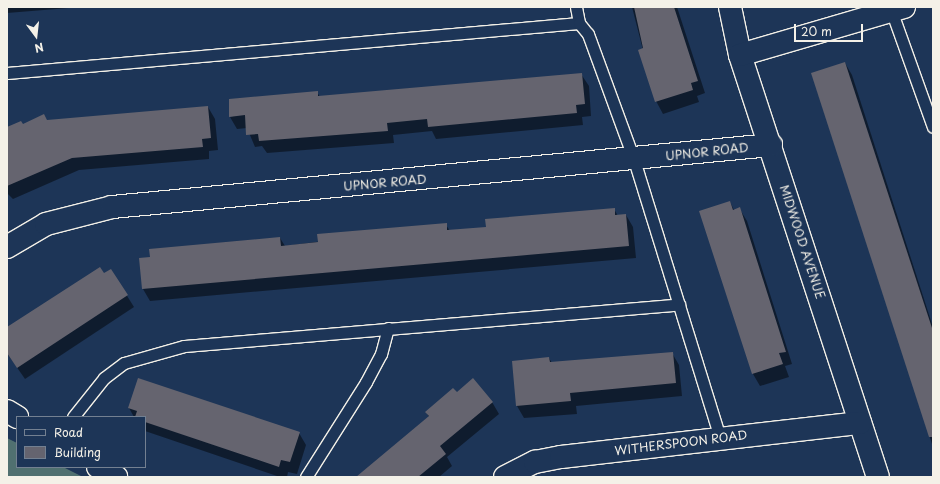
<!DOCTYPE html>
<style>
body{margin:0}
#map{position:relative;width:940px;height:484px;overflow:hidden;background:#1d3557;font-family:"Playpen Sans",sans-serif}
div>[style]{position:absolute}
.green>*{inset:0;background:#507070}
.shadow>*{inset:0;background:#0007}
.building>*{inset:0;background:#65646f}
.roads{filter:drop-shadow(1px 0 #f4f1e8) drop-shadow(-1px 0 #f4f1e8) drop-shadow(0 1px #f4f1e8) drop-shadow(0 -1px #f4f1e8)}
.service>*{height:11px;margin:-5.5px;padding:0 5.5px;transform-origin:5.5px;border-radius:5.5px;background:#1d3557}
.minor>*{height:22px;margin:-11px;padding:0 11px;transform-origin:11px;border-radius:11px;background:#1d3557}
span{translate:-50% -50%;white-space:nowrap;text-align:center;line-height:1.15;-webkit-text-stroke:3.5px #1d3557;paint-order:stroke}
.street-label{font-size:12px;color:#f4f1e8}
.frame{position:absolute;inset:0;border:8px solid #f4f1e8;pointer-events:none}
.legend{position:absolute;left:16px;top:416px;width:130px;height:52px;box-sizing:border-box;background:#1d3557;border:1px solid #738091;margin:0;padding:5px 7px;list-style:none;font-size:12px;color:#f4f1e8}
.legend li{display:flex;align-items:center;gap:8px;height:20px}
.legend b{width:20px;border:1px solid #738091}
.north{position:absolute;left:16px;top:16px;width:40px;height:40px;-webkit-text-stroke:3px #1d3557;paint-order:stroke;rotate:165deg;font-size:11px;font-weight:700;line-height:16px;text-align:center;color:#f4f1e8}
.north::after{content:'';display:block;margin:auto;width:14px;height:18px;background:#f4f1e8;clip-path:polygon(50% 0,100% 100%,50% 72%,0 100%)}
.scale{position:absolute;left:794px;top:24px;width:69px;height:18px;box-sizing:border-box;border:2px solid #f4f1e8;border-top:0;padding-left:5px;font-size:12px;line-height:14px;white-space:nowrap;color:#f4f1e8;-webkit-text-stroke:3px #1d3557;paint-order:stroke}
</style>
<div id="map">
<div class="green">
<i style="clip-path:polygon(7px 438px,17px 443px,17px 467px,63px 467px,83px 477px,7px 477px)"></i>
</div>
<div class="shadow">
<i style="clip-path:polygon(7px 7px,81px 7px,7px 13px)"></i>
<i style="clip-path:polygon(632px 7px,677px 7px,705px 93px,697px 96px,699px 102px,663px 114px,656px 101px)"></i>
<i style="clip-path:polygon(845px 63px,852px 75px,933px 327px,933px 447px,812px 74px)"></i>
<i style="clip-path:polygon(581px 74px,589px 86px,591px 116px,582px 117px,583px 125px,436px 139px,432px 131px,393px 135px,394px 143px,267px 153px,262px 146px,255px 147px,247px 128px,237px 129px,230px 117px,317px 92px,320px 97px)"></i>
<i style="clip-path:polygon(208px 107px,215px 119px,218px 150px,209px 151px,209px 159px,79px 170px,13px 199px,7px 193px,7px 144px,47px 121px)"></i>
<i style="clip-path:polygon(730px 202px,734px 210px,739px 208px,747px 221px,792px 364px,785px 366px,789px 377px,760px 386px,753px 374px)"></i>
<i style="clip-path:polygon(614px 209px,618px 216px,626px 215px,633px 227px,636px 258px,150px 301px,143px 289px,280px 238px,285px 246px,446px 225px,450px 231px,487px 228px)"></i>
<i style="clip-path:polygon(111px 270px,134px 307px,25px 379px,7px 353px,7px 339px)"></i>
<i style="clip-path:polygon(672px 353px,679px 365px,682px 396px,576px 406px,577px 414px,524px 418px,517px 406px,514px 362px,549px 358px,552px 363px)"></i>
<i style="clip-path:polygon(457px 394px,492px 402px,499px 414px,447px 457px,452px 466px,439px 477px,358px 477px,429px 417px,426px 412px)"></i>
<i style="clip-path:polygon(129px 408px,299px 433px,306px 445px,297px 474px,288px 472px,287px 477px,280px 477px,145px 431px,145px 417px,134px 417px)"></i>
</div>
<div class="building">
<i style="clip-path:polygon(634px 7px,674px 7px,698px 81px,691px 83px,693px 90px,655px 102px,638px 50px,643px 48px)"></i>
<i style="clip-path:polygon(845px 62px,933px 331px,933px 437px,929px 437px,811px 73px)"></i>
<i style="clip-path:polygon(582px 73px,585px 104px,576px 105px,577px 113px,428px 127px,427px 119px,387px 123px,388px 131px,259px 141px,258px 134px,246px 135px,245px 115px,229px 117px,229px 99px,318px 91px,318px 96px)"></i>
<i style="clip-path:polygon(208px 106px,211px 138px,202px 139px,203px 147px,72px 158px,7px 186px,7px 127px,21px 121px,23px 124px,44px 114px,47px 120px)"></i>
<i style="clip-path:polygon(730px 201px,733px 210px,740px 207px,786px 352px,779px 353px,783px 364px,752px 374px,699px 211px)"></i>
<i style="clip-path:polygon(615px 208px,615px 215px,626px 214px,629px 246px,142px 289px,139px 258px,150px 257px,149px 249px,280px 237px,281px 246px,318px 242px,317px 234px,447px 223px,447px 230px,486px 227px,485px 219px)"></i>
<i style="clip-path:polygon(100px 267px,104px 273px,111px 269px,128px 295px,17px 368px,7px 353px,7px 327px)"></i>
<i style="clip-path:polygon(673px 352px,676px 383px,570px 393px,571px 401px,516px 406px,512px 361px,549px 357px,550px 362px)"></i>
<i style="clip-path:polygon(138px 378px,300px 432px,290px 462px,281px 460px,279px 467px,145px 422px,145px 417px,135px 417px,137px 411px,128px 408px)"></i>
<i style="clip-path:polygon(473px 378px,493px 402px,440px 446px,446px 454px,418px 477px,356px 477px,429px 416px,425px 412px,453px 388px,457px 392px)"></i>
</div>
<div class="roads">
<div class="service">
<i style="left:576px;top:7px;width:16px;rotate:79deg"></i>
<i style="left:890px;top:7px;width:127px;rotate:70.3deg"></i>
<i style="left:7px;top:73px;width:574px;rotate:-5deg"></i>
<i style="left:579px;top:23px;width:14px;rotate:51deg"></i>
<i style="left:588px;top:34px;width:134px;rotate:69.9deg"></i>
<i style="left:634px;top:160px;width:291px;rotate:72.8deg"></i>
<i style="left:73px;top:417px;width:50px;rotate:-51.5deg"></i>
<i style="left:104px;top:378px;width:25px;rotate:-37deg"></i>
<i style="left:124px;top:363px;width:62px;rotate:-15.8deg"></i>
<i style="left:184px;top:346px;width:497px;rotate:-4.8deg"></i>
<i style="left:306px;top:477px;width:112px;rotate:-57.7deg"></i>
<i style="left:366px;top:382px;width:32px;rotate:-62deg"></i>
<i style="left:381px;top:354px;width:27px;rotate:-75deg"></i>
</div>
<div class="minor">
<i style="left:730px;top:7px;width:49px;rotate:78.2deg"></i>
<i style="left:740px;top:55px;width:444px;rotate:71.9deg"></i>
<i style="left:740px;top:55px;width:171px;rotate:-16.3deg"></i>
<i style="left:7px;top:247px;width:45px;rotate:-30.5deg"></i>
<i style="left:46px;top:224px;width:68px;rotate:-14.4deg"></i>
<i style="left:112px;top:207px;width:662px;rotate:-5.37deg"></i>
<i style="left:7px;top:411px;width:12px;rotate:31deg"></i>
<i style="left:98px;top:467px;width:21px;rotate:29deg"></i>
<i style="left:505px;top:477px;width:34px;rotate:-27deg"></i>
<i style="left:535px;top:462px;width:26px;rotate:-11deg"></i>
<i style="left:561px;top:457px;width:301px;rotate:-6.5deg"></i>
</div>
</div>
<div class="street-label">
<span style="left:707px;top:152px;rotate:-6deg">UPNOR ROAD</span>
<span style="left:385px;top:183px;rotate:-5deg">UPNOR ROAD</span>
<span style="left:802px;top:242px;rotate:72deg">MIDWOOD AVENUE</span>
<span style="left:681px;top:443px;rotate:-7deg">WITHERSPOON ROAD</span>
</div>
<div class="frame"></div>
<ul class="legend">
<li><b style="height:5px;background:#1d3557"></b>Road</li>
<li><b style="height:11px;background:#65646f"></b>Building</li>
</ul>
<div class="north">N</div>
<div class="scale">20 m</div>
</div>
